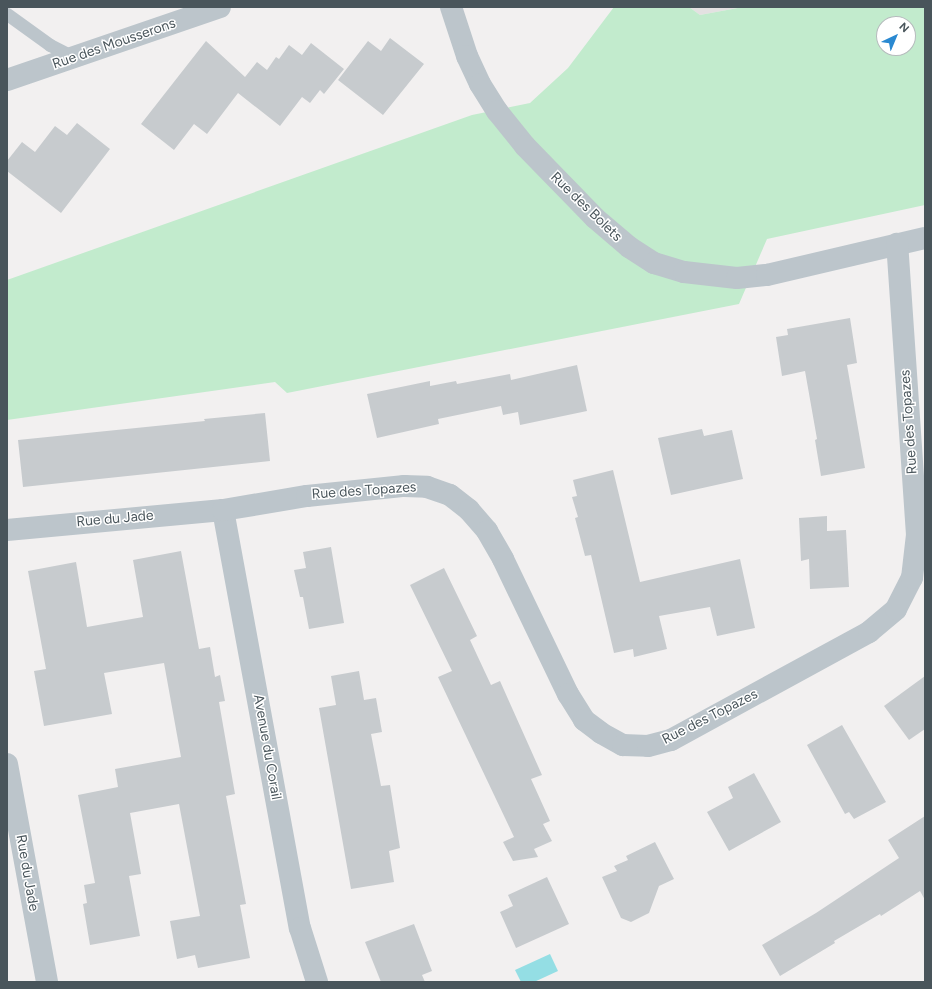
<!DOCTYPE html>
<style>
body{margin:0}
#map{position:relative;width:932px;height:989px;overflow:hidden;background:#f2f0f0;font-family:Figtree,sans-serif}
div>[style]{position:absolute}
.education>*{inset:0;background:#e3e1e1}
.green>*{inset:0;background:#c2ebcd}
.water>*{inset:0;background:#94dee4}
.building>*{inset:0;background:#c7cbce}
.lane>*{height:13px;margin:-6.5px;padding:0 6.5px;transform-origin:6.5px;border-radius:6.5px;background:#bcc5cb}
.street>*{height:22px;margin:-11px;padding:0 11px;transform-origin:11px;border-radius:11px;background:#bcc5cb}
span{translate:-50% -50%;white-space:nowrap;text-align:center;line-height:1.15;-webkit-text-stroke:3px #fff;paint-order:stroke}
.street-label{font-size:14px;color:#49555b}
.frame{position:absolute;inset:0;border:8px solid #49555b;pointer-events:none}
.north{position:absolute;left:876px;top:16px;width:40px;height:40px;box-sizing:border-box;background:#fff;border:1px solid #b6bbbd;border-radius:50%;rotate:44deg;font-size:11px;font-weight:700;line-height:16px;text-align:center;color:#49555b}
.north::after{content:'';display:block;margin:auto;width:14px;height:18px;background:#2a89d1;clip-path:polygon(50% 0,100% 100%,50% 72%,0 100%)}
</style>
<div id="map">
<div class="education">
<i style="clip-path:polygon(689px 7px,743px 7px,700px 15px)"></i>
</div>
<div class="green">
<i style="clip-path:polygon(evenodd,614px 7px,689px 7px,700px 15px,743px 7px,925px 7px,925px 205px,767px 239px,739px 304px,287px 393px,275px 382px,7px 420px,7px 280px,472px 115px,530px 103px,568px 68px,614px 7px,884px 24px,908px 24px,908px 48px,884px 48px,884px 24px)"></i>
</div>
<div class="water">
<i style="clip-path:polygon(550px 954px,558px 971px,534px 982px,521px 982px,515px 970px)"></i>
</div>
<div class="building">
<i style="clip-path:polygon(390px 38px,424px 64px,383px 115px,338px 80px,368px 41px,381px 51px)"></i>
<i style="clip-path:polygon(206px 41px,245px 77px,257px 62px,267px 70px,276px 57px,279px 59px,289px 45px,302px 55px,311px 43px,344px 69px,324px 94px,320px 90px,310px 103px,302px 97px,280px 126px,238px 93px,207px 134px,194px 124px,174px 150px,141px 124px)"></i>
<i style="clip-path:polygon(77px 123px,110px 149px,61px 213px,7px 171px,7px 161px,22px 142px,35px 152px,55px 126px,67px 135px)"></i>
<i style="clip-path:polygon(850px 318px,857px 363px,847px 365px,865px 468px,821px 476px,815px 440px,817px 439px,805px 371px,782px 376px,776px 337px,788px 335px,787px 329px)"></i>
<i style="clip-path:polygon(577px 365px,587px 411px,520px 425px,518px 412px,503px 415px,501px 406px,438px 419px,439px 424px,377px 438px,367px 394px,430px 381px,430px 386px,456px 381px,457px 384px,510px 374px,511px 380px)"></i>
<i style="clip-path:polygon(265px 413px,270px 461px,23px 487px,18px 440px,205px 421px,204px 419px)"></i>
<i style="clip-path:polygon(702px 429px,704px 436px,732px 430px,743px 479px,671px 495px,658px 438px)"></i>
<i style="clip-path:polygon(613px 470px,640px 582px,740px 559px,755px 628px,717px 636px,710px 607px,659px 616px,667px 649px,634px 657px,633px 649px,614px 653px,591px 555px,585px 556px,575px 518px,578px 517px,572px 497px,577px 496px,573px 480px)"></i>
<i style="clip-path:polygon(827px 516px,827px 531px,846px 530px,849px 587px,810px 589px,809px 559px,801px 561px,799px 518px)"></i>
<i style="clip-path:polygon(331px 547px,344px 623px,309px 629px,303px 597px,300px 597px,294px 570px,306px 568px,303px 552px)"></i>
<i style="clip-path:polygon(181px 551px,199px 649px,210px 647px,215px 677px,220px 675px,225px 701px,219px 702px,235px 794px,226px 796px,246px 904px,240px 905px,250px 958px,198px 968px,195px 955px,177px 959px,170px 921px,200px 916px,179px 804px,130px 813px,141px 874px,129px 876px,140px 936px,90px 945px,83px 904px,87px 903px,84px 885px,95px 883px,78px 795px,118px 787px,115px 769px,181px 757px,164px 663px,104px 673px,112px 714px,44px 726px,34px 671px,46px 669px,28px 571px,76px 562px,87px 627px,143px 617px,133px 560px)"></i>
<i style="clip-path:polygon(444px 568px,477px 636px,470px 640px,491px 685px,500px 681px,542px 775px,531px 779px,550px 821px,543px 824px,552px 841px,534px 849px,538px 857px,513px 861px,503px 842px,514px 837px,438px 677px,452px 671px,410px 585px)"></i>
<i style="clip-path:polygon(359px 671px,364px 700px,376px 698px,382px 732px,371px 734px,381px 786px,390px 785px,400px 848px,389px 851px,394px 882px,351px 889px,319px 708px,336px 705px,331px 676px)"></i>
<i style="clip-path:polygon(925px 676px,925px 729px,909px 740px,884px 706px)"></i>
<i style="clip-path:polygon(842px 725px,886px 802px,854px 819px,849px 812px,845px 814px,807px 745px)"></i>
<i style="clip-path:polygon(754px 773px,781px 822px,729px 851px,707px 812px,733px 798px,728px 787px)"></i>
<i style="clip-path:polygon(925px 816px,925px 900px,920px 891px,881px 916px,880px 914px,834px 941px,835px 943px,780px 976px,762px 945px,816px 913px,899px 858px,888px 840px)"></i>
<i style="clip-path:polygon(655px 842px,674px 879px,659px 886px,649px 913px,631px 922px,621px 918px,602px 877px,617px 871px,614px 866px,628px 860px,626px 856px)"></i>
<i style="clip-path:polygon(547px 877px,569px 924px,516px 948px,500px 912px,513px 906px,508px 895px)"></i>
<i style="clip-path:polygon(414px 924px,432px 971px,422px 975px,425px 982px,381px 982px,365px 942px)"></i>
</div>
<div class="lane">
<i style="left:7px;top:14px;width:53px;rotate:35.8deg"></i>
<i style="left:50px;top:45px;width:27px;rotate:27deg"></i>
</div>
<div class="street">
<i style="left:451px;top:7px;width:52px;rotate:71.9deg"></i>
<i style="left:467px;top:56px;width:31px;rotate:65deg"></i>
<i style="left:480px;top:84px;width:32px;rotate:58deg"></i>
<i style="left:497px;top:111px;width:45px;rotate:51.3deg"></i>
<i style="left:525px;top:146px;width:100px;rotate:45.8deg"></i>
<i style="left:595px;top:218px;width:45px;rotate:40.5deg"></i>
<i style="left:629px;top:247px;width:30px;rotate:33deg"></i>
<i style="left:654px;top:263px;width:31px;rotate:17deg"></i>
<i style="left:684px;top:272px;width:53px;rotate:6.5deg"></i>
<i style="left:737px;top:278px;width:30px;rotate:-6deg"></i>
<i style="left:767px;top:275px;width:162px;rotate:-13.2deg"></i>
<i style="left:7px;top:80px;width:225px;rotate:-18.9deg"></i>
<i style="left:223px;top:510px;width:425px;rotate:79.6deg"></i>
<i style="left:300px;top:928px;width:57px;rotate:72.5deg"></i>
<i style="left:7px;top:530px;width:217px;rotate:-5.3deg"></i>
<i style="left:223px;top:510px;width:85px;rotate:-9.5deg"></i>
<i style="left:307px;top:496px;width:98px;rotate:-5.9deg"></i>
<i style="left:404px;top:486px;width:23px;rotate:2deg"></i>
<i style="left:427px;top:487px;width:24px;rotate:19deg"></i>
<i style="left:450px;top:495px;width:24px;rotate:38deg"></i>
<i style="left:469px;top:510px;width:28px;rotate:49deg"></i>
<i style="left:487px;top:531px;width:32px;rotate:60deg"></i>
<i style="left:503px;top:559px;width:150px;rotate:64.3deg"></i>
<i style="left:568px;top:694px;width:31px;rotate:58deg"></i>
<i style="left:584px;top:720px;width:21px;rotate:37deg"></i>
<i style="left:601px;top:733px;width:25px;rotate:29deg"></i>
<i style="left:623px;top:745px;width:25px;rotate:2deg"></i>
<i style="left:648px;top:746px;width:24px;rotate:-15deg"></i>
<i style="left:671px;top:740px;width:226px;rotate:-28.6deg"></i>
<i style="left:869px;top:632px;width:35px;rotate:-40deg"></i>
<i style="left:896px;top:609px;width:35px;rotate:-63deg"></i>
<i style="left:912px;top:578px;width:43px;rotate:-83.4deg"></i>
<i style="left:917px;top:535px;width:292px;rotate:-93.9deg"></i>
<i style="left:7px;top:764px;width:222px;rotate:79.6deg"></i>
</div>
<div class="street-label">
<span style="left:114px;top:44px;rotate:-19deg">Rue des Mousserons</span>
<span style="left:586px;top:207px;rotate:44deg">Rue des Bolets</span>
<span style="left:909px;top:422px;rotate:-94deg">Rue des Topazes</span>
<span style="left:364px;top:491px;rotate:-4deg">Rue des Topazes</span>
<span style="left:115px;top:519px;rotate:-5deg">Rue du Jade</span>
<span style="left:710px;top:717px;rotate:-27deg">Rue des Topazes</span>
<span style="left:267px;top:747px;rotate:80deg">Avenue du Corail</span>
<span style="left:27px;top:873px;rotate:80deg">Rue du Jade</span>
</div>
<div class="frame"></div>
<div class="north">N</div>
</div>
